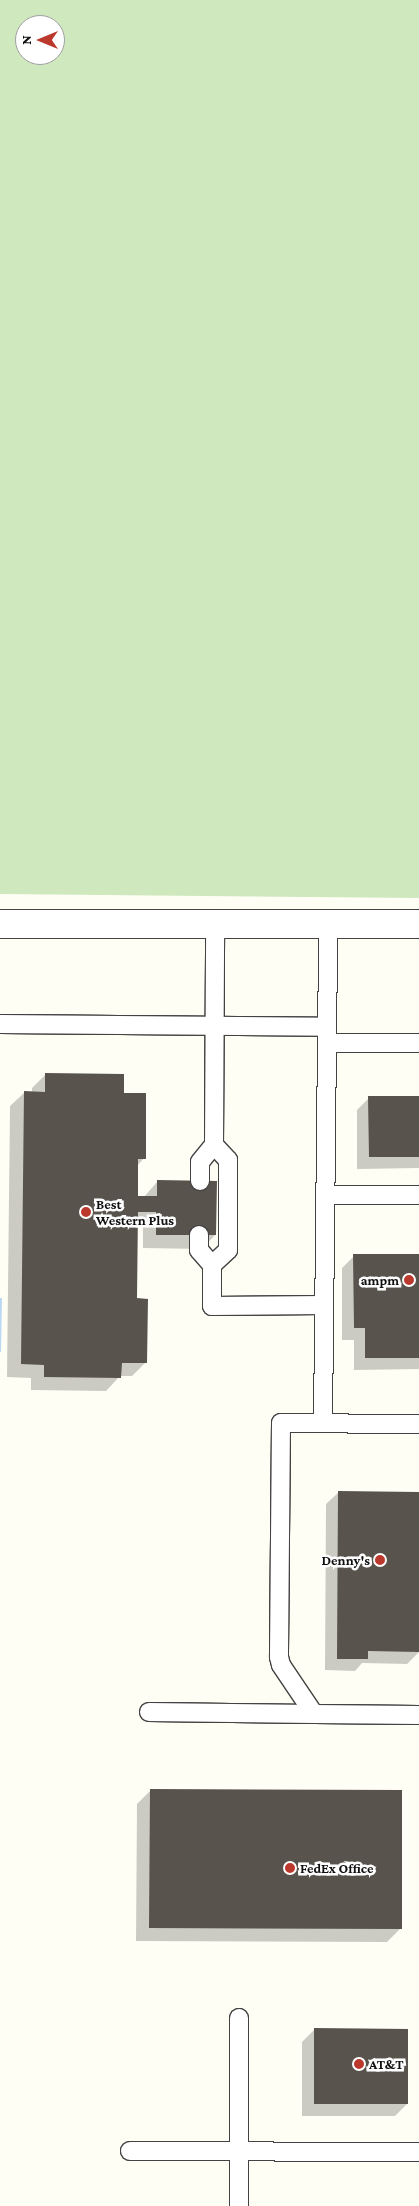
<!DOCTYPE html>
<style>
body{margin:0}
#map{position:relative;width:419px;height:2206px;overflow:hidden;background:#fefef4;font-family:"Crimson Pro",serif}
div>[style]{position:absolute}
.green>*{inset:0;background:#cfe8be}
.water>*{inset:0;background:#bad7f4}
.shadow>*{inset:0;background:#0003}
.building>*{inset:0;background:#58534d}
.roads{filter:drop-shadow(1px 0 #434343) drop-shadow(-1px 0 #434343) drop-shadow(0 1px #434343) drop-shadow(0 -1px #434343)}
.lane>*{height:18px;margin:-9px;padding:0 9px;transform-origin:9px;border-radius:9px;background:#fff}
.street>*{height:28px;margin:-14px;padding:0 14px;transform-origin:14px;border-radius:14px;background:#fff}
.dots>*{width:14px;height:14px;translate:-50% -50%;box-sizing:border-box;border:2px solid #fff;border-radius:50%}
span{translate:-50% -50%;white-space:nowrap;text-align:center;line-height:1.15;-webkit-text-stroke:5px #fff;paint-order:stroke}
.poi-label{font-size:14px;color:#101010;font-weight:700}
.left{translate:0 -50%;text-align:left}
.right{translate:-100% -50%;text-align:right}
.north{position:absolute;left:15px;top:15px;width:50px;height:50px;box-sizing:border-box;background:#fff;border:1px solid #9f9f9f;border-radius:50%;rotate:270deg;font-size:14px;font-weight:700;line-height:20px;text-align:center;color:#101010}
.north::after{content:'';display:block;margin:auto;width:18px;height:22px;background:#bb382d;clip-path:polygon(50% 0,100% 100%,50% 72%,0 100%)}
</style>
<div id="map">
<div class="green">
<i style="clip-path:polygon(evenodd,0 0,419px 0,419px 898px,0 894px,0 0,25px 25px,55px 25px,55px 55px,25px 55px,25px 25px)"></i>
</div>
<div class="water">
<i style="clip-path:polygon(0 1298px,2px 1298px,1px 1352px,0 1352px)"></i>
</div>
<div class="shadow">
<i style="clip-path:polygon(45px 1075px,123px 1095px,144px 1158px,137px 1166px,137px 1197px,144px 1197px,157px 1182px,215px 1235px,202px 1249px,143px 1248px,143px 1226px,137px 1226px,136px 1299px,146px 1362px,132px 1376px,120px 1376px,106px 1391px,31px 1390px,31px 1378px,7px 1377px,10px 1106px,24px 1093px,32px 1093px,32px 1088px)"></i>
<i style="clip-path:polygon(419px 1097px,419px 1168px,357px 1169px,357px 1110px,369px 1098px)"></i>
<i style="clip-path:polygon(419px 1255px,419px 1369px,354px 1370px,354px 1340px,342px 1340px,342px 1268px,354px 1256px)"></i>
<i style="clip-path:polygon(339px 1492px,419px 1546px,419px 1652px,407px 1664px,362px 1663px,355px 1671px,325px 1670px,326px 1504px)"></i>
<i style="clip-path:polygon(150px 1791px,401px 1928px,387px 1942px,136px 1941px,137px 1804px)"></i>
<i style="clip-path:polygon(315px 2029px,407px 2104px,395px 2116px,302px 2116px,302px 2042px)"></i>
</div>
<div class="building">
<i style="clip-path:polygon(45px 1073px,124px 1074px,124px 1093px,146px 1093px,146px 1159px,138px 1159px,138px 1196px,157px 1196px,157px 1180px,217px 1181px,216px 1235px,156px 1235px,156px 1212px,138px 1212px,137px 1298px,148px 1299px,147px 1363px,122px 1363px,121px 1378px,44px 1377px,44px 1365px,21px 1364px,24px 1091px,45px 1092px)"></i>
<i style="clip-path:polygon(368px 1096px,419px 1096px,419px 1157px,369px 1157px)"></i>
<i style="clip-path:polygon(353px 1254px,419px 1254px,419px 1358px,365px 1358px,365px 1328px,354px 1328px)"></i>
<i style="clip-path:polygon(338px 1491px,419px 1492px,419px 1652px,368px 1651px,368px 1659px,337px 1659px)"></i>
<i style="clip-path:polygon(150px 1789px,402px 1790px,402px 1929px,149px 1928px)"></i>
<i style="clip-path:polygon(314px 2028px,408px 2029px,408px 2104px,314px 2104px)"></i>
</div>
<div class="roads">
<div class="lane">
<i style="left:0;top:1024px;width:327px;rotate:0.5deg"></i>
<i style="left:327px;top:1043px;width:92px"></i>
<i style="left:200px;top:1181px;width:19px;rotate:-90deg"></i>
<i style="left:200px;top:1162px;width:22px;rotate:-51deg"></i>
<i style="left:214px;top:1145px;width:220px;rotate:-89.7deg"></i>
<i style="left:325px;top:1195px;width:94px"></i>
<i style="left:199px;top:1235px;width:15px;rotate:90deg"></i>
<i style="left:199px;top:1250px;width:20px;rotate:49deg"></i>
<i style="left:212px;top:1265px;width:41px;rotate:90deg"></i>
<i style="left:212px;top:1306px;width:112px;rotate:-0.5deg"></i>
<i style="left:212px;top:1265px;width:22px;rotate:-43deg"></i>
<i style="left:228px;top:1250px;width:90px;rotate:-90deg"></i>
<i style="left:228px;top:1160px;width:21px;rotate:-133deg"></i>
<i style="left:323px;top:1423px;width:498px;rotate:-89.4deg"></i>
<i style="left:419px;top:1424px;width:138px;rotate:-179.6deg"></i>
<i style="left:281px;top:1423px;width:234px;rotate:90.5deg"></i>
<i style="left:279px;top:1657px;width:8px;rotate:76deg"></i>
<i style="left:281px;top:1665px;width:59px;rotate:56deg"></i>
<i style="left:314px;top:1714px;width:105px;rotate:0.5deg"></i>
<i style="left:149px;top:1712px;width:165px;rotate:0.7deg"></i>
<i style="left:239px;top:2018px;width:188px;rotate:90deg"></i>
<i style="left:130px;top:2151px;width:289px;rotate:0.2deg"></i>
</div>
<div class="street">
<i style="left:0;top:924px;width:419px"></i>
</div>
</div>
<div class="dots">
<i style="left:86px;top:1212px;background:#bb382d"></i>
<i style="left:409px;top:1280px;background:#bb382d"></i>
<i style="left:380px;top:1560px;background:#bb382d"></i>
<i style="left:290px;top:1868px;background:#bb382d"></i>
<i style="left:359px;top:2064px;background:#bb382d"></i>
</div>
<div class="poi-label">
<span class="left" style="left:96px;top:1212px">Best<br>Western Plus</span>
<span class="right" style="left:399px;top:1280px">ampm</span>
<span class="right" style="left:370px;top:1560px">Denny's</span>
<span class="left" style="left:300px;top:1868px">FedEx Office</span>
<span class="left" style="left:369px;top:2064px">AT&amp;T</span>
</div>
<div class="north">N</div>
</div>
